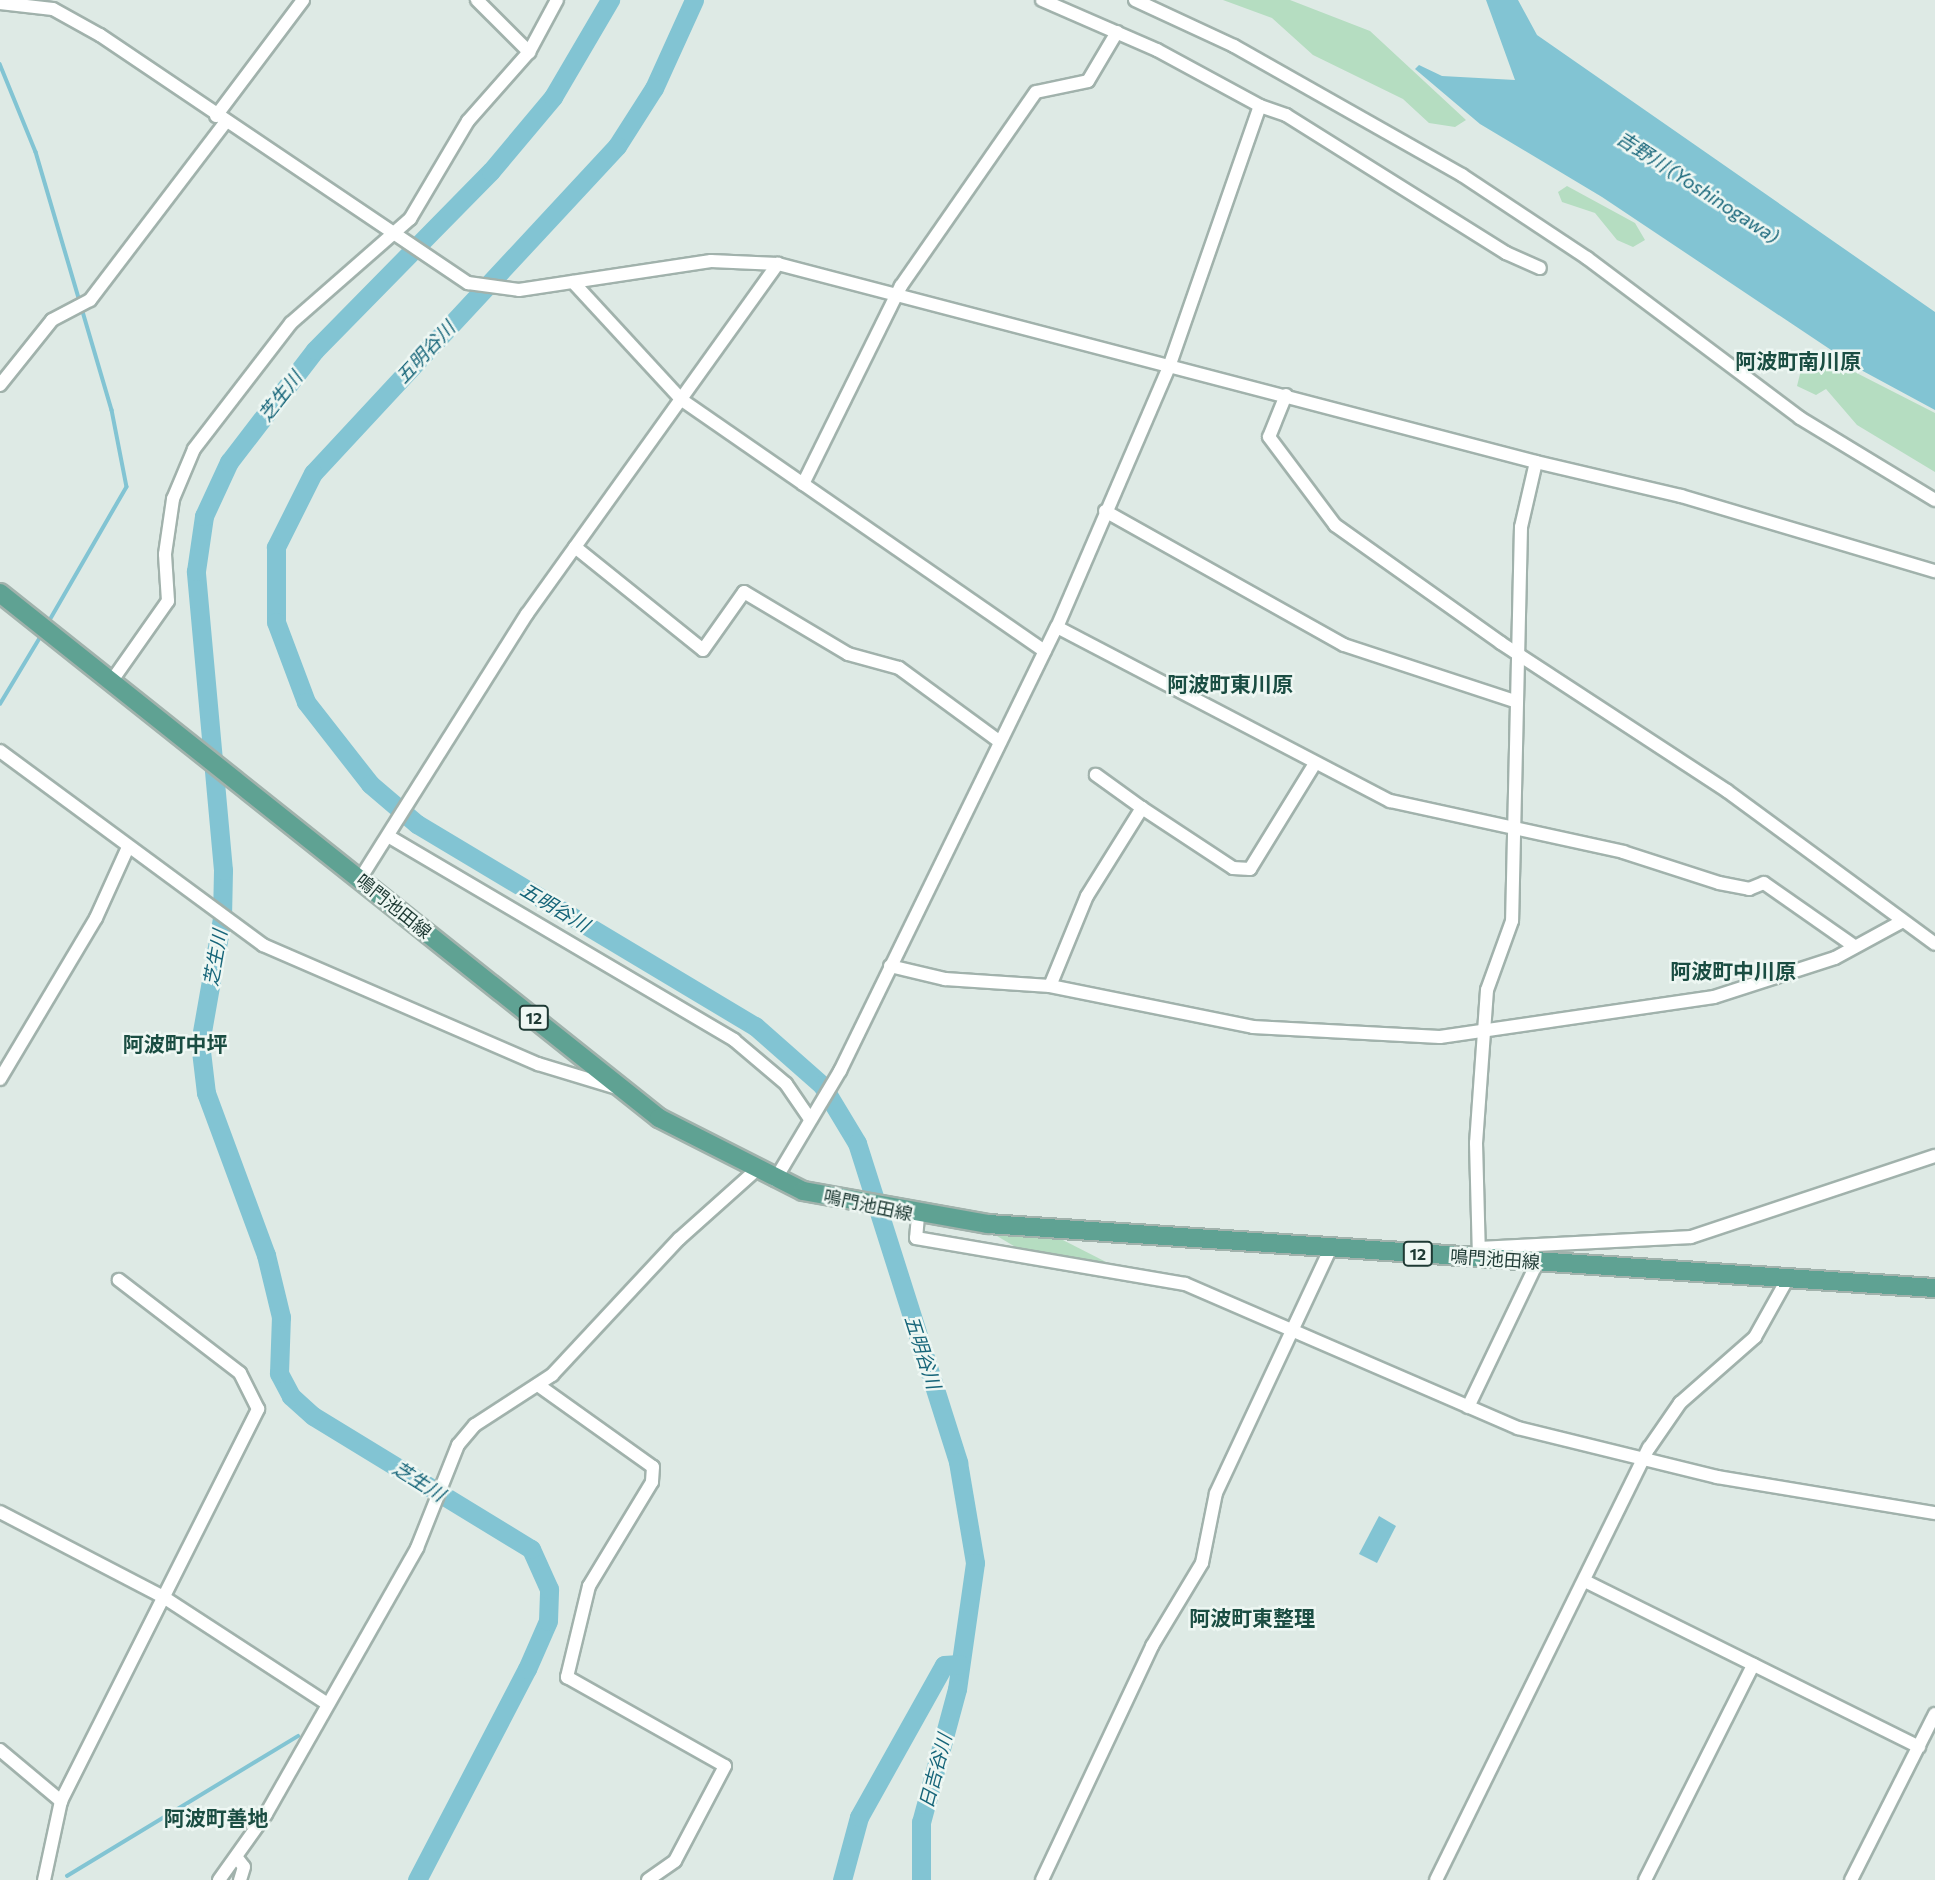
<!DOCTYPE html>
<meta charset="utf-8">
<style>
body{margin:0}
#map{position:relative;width:1935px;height:1880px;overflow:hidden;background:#deeae5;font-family:Commissioner,"Noto Sans JP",sans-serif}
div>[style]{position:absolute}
.green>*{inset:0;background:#b5ddc1}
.water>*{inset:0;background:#82c4d3}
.stream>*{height:3.5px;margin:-1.75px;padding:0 1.75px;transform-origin:1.75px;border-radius:1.75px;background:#82c4d3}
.river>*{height:19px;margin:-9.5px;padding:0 9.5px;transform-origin:9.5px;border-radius:9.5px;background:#82c4d3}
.roads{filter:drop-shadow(2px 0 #a1b2ac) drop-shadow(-2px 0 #a1b2ac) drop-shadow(0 2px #a1b2ac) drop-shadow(0 -2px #a1b2ac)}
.street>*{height:12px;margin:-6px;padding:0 6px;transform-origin:6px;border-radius:6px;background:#fff}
.primary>*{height:18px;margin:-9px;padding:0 9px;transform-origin:9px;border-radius:9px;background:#5fa293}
span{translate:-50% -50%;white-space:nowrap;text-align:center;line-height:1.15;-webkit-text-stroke:5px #eef7f3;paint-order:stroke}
.shield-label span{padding:2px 5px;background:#eef7f3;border:2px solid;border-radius:5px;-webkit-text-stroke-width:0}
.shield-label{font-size:16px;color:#1e3a34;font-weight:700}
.street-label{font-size:18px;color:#1e3a34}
.water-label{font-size:19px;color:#166579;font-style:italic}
.quarter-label{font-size:21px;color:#1a4d42;font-weight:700}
</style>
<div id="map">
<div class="green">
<i style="clip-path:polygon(1223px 0,1290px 0,1370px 31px,1466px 120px,1455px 127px,1429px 123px,1403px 99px,1313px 55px,1272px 18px)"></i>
<i style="clip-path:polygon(1567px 186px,1635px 223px,1645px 240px,1633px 247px,1617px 240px,1595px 213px,1562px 202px,1558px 192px)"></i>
<i style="clip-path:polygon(1815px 361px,1830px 370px,1839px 364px,1935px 413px,1935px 472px,1857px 425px,1826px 389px,1816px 395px,1797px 386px,1803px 362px)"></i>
<i style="clip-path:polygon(992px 1233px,1055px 1236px,1110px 1264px,1022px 1251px)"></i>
</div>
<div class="water">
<i style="clip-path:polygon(1486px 0,1518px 0,1537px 35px,1935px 312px,1935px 410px,1861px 370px,1602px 197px,1480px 124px,1415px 69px,1419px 65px,1442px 76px,1515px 80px)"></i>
<i style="clip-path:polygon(1379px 1516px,1396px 1526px,1377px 1563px,1359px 1554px)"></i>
</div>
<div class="stream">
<i style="left:0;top:64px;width:95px;rotate:67.8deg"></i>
<i style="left:36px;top:152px;width:269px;rotate:73.6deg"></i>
<i style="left:112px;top:410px;width:78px;rotate:79deg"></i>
<i style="left:127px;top:487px;width:158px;rotate:120deg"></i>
<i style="left:0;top:704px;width:82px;rotate:-59deg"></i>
<i style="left:67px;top:1876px;width:270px;rotate:-31.2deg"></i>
</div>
<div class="river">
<i style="left:694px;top:0;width:97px;rotate:114.4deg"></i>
<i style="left:654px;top:88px;width:69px;rotate:122.5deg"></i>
<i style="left:617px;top:146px;width:446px;rotate:132.9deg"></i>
<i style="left:313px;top:473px;width:83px;rotate:116.6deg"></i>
<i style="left:276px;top:547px;width:75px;rotate:90deg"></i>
<i style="left:276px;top:622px;width:85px;rotate:69.4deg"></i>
<i style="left:306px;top:702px;width:104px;rotate:52deg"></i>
<i style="left:370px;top:784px;width:62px;rotate:40.4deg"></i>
<i style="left:417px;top:824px;width:394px;rotate:30.9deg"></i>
<i style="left:755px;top:1026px;width:89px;rotate:41.4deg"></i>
<i style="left:822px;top:1085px;width:68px;rotate:58.9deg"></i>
<i style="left:857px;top:1143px;width:335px;rotate:72.4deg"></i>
<i style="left:958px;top:1462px;width:102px;rotate:80.4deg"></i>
<i style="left:975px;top:1563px;width:127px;rotate:98.1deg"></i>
<i style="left:957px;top:1689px;width:138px;rotate:105.1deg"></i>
<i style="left:921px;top:1822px;width:58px;rotate:90deg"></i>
<i style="left:417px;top:1880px;width:238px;rotate:-62.5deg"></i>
<i style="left:527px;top:1669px;width:52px;rotate:-66.4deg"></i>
<i style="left:548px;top:1621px;width:32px;rotate:-88deg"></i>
<i style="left:549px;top:1589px;width:44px;rotate:-114.2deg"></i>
<i style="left:531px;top:1549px;width:255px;rotate:-148.6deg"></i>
<i style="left:313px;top:1416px;width:30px;rotate:-138deg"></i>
<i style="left:291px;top:1396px;width:26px;rotate:-118deg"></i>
<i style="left:279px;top:1373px;width:56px;rotate:-88deg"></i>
<i style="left:281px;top:1317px;width:64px;rotate:-103.6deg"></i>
<i style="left:266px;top:1255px;width:173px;rotate:-110.3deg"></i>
<i style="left:206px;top:1093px;width:50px;rotate:-96.8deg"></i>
<i style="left:200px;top:1043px;width:127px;rotate:-80deg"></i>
<i style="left:222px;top:918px;width:48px;rotate:-88.8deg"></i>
<i style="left:223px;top:870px;width:300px;rotate:-95.2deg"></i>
<i style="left:196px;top:571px;width:56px;rotate:-81.7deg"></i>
<i style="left:204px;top:516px;width:60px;rotate:-65.2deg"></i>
<i style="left:229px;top:462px;width:141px;rotate:-52.5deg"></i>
<i style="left:315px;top:350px;width:251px;rotate:-45.5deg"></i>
<i style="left:491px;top:171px;width:97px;rotate:-50deg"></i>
<i style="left:553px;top:97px;width:113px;rotate:-59.6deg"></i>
<i style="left:842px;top:1880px;width:65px;rotate:-74.9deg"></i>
<i style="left:859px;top:1817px;width:174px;rotate:-60.8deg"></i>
<i style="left:944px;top:1665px;width:15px;rotate:-4deg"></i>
</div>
<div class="roads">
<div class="street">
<i style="left:477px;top:0;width:74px;rotate:45deg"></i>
<i style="left:1042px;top:0;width:125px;rotate:23.5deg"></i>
<i style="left:1157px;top:50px;width:117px;rotate:28.5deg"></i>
<i style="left:1135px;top:0;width:109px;rotate:24.9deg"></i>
<i style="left:1234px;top:46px;width:262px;rotate:29.5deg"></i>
<i style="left:1462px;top:175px;width:150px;rotate:33.6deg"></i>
<i style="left:1587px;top:258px;width:266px;rotate:36.9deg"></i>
<i style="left:1800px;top:418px;width:158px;rotate:31.3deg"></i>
<i style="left:0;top:3px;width:53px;rotate:6.5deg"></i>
<i style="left:53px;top:9px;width:54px;rotate:29deg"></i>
<i style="left:100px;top:35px;width:444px;rotate:34deg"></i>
<i style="left:468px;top:283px;width:51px;rotate:7.8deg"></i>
<i style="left:519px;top:290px;width:194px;rotate:-8.6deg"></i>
<i style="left:711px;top:261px;width:67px;rotate:2.6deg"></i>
<i style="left:778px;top:264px;width:783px;rotate:14.64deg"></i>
<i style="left:1536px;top:462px;width:67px;rotate:103deg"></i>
<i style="left:1521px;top:527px;width:394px;rotate:91.3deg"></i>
<i style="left:1512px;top:921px;width:73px;rotate:109.9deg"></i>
<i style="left:1487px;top:990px;width:153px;rotate:94.1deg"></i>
<i style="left:1476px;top:1143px;width:115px;rotate:88.5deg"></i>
<i style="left:216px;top:116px;width:145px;rotate:-53.1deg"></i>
<i style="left:573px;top:282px;width:161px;rotate:47.3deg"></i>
<i style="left:682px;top:400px;width:441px;rotate:34.7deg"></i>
<i style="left:0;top:385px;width:83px;rotate:-51.3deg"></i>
<i style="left:52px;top:320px;width:43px;rotate:-27.8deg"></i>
<i style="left:90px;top:300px;width:223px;rotate:-52.7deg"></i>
<i style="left:1286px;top:395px;width:45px;rotate:112deg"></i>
<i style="left:1269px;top:437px;width:110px;rotate:53.1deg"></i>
<i style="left:1335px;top:525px;width:204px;rotate:35.4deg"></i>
<i style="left:1501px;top:643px;width:270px;rotate:33.2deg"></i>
<i style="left:1727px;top:791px;width:258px;rotate:36.3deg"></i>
<i style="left:1536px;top:462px;width:149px;rotate:13.2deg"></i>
<i style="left:1681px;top:496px;width:265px;rotate:16.5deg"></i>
<i style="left:803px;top:484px;width:221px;rotate:-63.7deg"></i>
<i style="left:901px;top:286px;width:236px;rotate:-55.2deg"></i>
<i style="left:1036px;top:92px;width:53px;rotate:-11.9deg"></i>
<i style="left:1088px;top:81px;width:57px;rotate:-59.4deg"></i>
<i style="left:1105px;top:511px;width:274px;rotate:29.3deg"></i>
<i style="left:1344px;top:645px;width:179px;rotate:18.2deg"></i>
<i style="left:575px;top:547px;width:164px;rotate:38.8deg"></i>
<i style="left:703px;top:650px;width:71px;rotate:-54.7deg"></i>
<i style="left:744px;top:592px;width:121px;rotate:30.8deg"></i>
<i style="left:848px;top:654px;width:53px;rotate:15.4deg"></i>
<i style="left:899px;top:668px;width:125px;rotate:36.2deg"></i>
<i style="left:1057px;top:627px;width:376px;rotate:27.6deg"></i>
<i style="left:1390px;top:801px;width:239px;rotate:12.3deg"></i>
<i style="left:1623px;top:852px;width:101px;rotate:17.9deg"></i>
<i style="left:1719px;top:883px;width:31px;rotate:11deg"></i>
<i style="left:1749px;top:889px;width:16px;rotate:-22deg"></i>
<i style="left:1764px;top:883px;width:110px;rotate:35deg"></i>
<i style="left:111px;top:682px;width:99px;rotate:-54.9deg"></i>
<i style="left:168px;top:601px;width:47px;rotate:-93.7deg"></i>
<i style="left:165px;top:554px;width:56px;rotate:-81.7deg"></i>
<i style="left:173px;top:499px;width:54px;rotate:-67.2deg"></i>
<i style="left:194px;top:449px;width:159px;rotate:-52.4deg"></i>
<i style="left:291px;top:323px;width:158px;rotate:-41.2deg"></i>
<i style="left:410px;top:219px;width:114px;rotate:-59.4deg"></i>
<i style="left:468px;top:121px;width:92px;rotate:-48.5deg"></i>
<i style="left:529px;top:52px;width:59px;rotate:-61.7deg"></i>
<i style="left:0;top:751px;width:327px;rotate:36.4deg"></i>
<i style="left:263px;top:945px;width:300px;rotate:23.4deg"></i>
<i style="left:538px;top:1064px;width:87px;rotate:16.8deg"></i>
<i style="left:1142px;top:808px;width:109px;rotate:33.4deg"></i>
<i style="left:1233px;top:868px;width:17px;rotate:3deg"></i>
<i style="left:1250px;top:869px;width:122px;rotate:-58.4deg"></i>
<i style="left:388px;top:836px;width:402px;rotate:30.5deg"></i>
<i style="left:734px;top:1040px;width:68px;rotate:40.2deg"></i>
<i style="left:786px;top:1084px;width:42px;rotate:55.6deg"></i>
<i style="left:360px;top:879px;width:313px;rotate:-57.8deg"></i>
<i style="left:527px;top:614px;width:431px;rotate:-54.4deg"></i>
<i style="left:890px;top:966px;width:57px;rotate:13.3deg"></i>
<i style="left:945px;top:979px;width:105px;rotate:3.8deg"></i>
<i style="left:1050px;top:986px;width:207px;rotate:11.4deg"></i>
<i style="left:1253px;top:1027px;width:187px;rotate:3.1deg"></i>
<i style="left:1440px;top:1037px;width:277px;rotate:-8.3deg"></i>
<i style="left:1714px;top:997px;width:127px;rotate:-17.9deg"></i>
<i style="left:1835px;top:958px;width:77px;rotate:-28.6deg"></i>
<i style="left:1050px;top:986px;width:97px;rotate:-67.7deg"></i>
<i style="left:1087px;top:896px;width:104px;rotate:-58deg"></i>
<i style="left:1142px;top:808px;width:57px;rotate:-144.3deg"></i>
<i style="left:0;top:1079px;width:187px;rotate:-59.2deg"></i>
<i style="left:96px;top:918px;width:78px;rotate:-65.7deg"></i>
<i style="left:775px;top:1180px;width:127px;rotate:-59.2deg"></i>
<i style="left:840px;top:1071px;width:494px;rotate:-64deg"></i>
<i style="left:1057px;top:627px;width:286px;rotate:-66.7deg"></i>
<i style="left:1170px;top:364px;width:273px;rotate:-70.8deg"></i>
<i style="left:1260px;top:106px;width:28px;rotate:19deg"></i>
<i style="left:1286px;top:115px;width:260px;rotate:32.1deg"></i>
<i style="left:1506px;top:253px;width:37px;rotate:24deg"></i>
<i style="left:918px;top:1216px;width:22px;rotate:95deg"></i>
<i style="left:916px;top:1238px;width:273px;rotate:9.7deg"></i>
<i style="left:1185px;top:1284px;width:363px;rotate:23.4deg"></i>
<i style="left:1518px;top:1428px;width:205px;rotate:13.8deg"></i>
<i style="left:1717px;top:1477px;width:221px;rotate:9.4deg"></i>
<i style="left:1480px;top:1248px;width:211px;rotate:-3deg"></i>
<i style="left:1691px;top:1237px;width:257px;rotate:-18.4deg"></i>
<i style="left:538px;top:1385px;width:141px;rotate:35.5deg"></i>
<i style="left:653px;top:1467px;width:15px;rotate:94deg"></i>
<i style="left:652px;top:1482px;width:122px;rotate:121.2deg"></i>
<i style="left:589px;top:1586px;width:94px;rotate:103.6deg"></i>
<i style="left:567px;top:1677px;width:181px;rotate:29.4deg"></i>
<i style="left:725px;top:1766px;width:107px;rotate:117.8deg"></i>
<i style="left:675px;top:1861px;width:33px;rotate:145deg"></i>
<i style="left:1468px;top:1407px;width:162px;rotate:-64.4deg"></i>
<i style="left:0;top:1512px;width:186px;rotate:27.5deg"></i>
<i style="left:165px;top:1598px;width:192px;rotate:33.1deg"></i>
<i style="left:1585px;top:1581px;width:373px;rotate:26.4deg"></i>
<i style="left:0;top:1750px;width:80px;rotate:39.9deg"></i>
<i style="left:61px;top:1801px;width:81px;rotate:102.1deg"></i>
<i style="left:61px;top:1801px;width:439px;rotate:-63.3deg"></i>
<i style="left:258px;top:1409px;width:40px;rotate:-116.6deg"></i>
<i style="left:240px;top:1373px;width:153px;rotate:-142.5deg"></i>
<i style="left:237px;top:1858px;width:11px;rotate:52deg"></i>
<i style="left:244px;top:1867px;width:14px;rotate:107deg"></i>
<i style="left:219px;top:1880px;width:81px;rotate:-54.5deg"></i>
<i style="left:266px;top:1814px;width:306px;rotate:-60.4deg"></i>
<i style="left:417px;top:1548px;width:111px;rotate:-68.3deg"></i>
<i style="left:458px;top:1445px;width:26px;rotate:-50deg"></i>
<i style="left:475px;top:1425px;width:92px;rotate:-33deg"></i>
<i style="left:552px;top:1375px;width:186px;rotate:-47deg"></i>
<i style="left:679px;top:1239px;width:102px;rotate:-41.8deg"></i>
<i style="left:1042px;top:1880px;width:259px;rotate:-64.8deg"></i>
<i style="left:1152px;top:1646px;width:97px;rotate:-58.9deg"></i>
<i style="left:1202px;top:1563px;width:71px;rotate:-78.7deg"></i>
<i style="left:1216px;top:1493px;width:271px;rotate:-64.9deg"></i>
<i style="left:1436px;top:1880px;width:482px;rotate:-63.8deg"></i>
<i style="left:1649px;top:1448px;width:55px;rotate:-55.4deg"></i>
<i style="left:1680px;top:1403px;width:100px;rotate:-41.3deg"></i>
<i style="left:1755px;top:1337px;width:68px;rotate:-60.8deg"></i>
<i style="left:1645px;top:1880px;width:241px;rotate:-63.3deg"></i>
<i style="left:1851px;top:1880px;width:186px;rotate:-63.2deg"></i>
</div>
<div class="primary">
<i style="left:0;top:593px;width:843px;rotate:38.54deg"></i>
<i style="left:659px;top:1118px;width:161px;rotate:26.9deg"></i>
<i style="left:803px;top:1191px;width:188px;rotate:10.1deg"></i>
<i style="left:988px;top:1224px;width:949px;rotate:3.87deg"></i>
</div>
</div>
<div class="shield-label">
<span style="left:534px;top:1018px">12</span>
<span style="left:1418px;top:1254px">12</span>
</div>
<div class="street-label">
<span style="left:394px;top:906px;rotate:39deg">鳴門池田線</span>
<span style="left:868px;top:1205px;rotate:12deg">鳴門池田線</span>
<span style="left:1495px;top:1259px;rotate:4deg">鳴門池田線</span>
</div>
<div class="water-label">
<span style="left:1698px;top:187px;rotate:33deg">吉野川 (Yoshinogawa)</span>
<span style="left:425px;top:352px;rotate:-47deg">五明谷川</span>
<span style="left:280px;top:396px;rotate:-52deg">芝生川</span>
<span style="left:555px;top:907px;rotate:31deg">五明谷川</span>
<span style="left:215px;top:958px;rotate:-80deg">芝生川</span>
<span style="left:923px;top:1352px;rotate:72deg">五明谷川</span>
<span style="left:419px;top:1481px;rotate:32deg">芝生川</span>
<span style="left:935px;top:1771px;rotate:-75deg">日吉谷川</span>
</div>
<div class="quarter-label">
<span style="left:1798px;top:361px">阿波町南川原</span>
<span style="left:1230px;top:684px">阿波町東川原</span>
<span style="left:1733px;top:971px">阿波町中川原</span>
<span style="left:175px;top:1044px">阿波町中坪</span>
<span style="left:1252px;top:1618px">阿波町東整理</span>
<span style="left:216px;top:1818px">阿波町善地</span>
</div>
</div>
